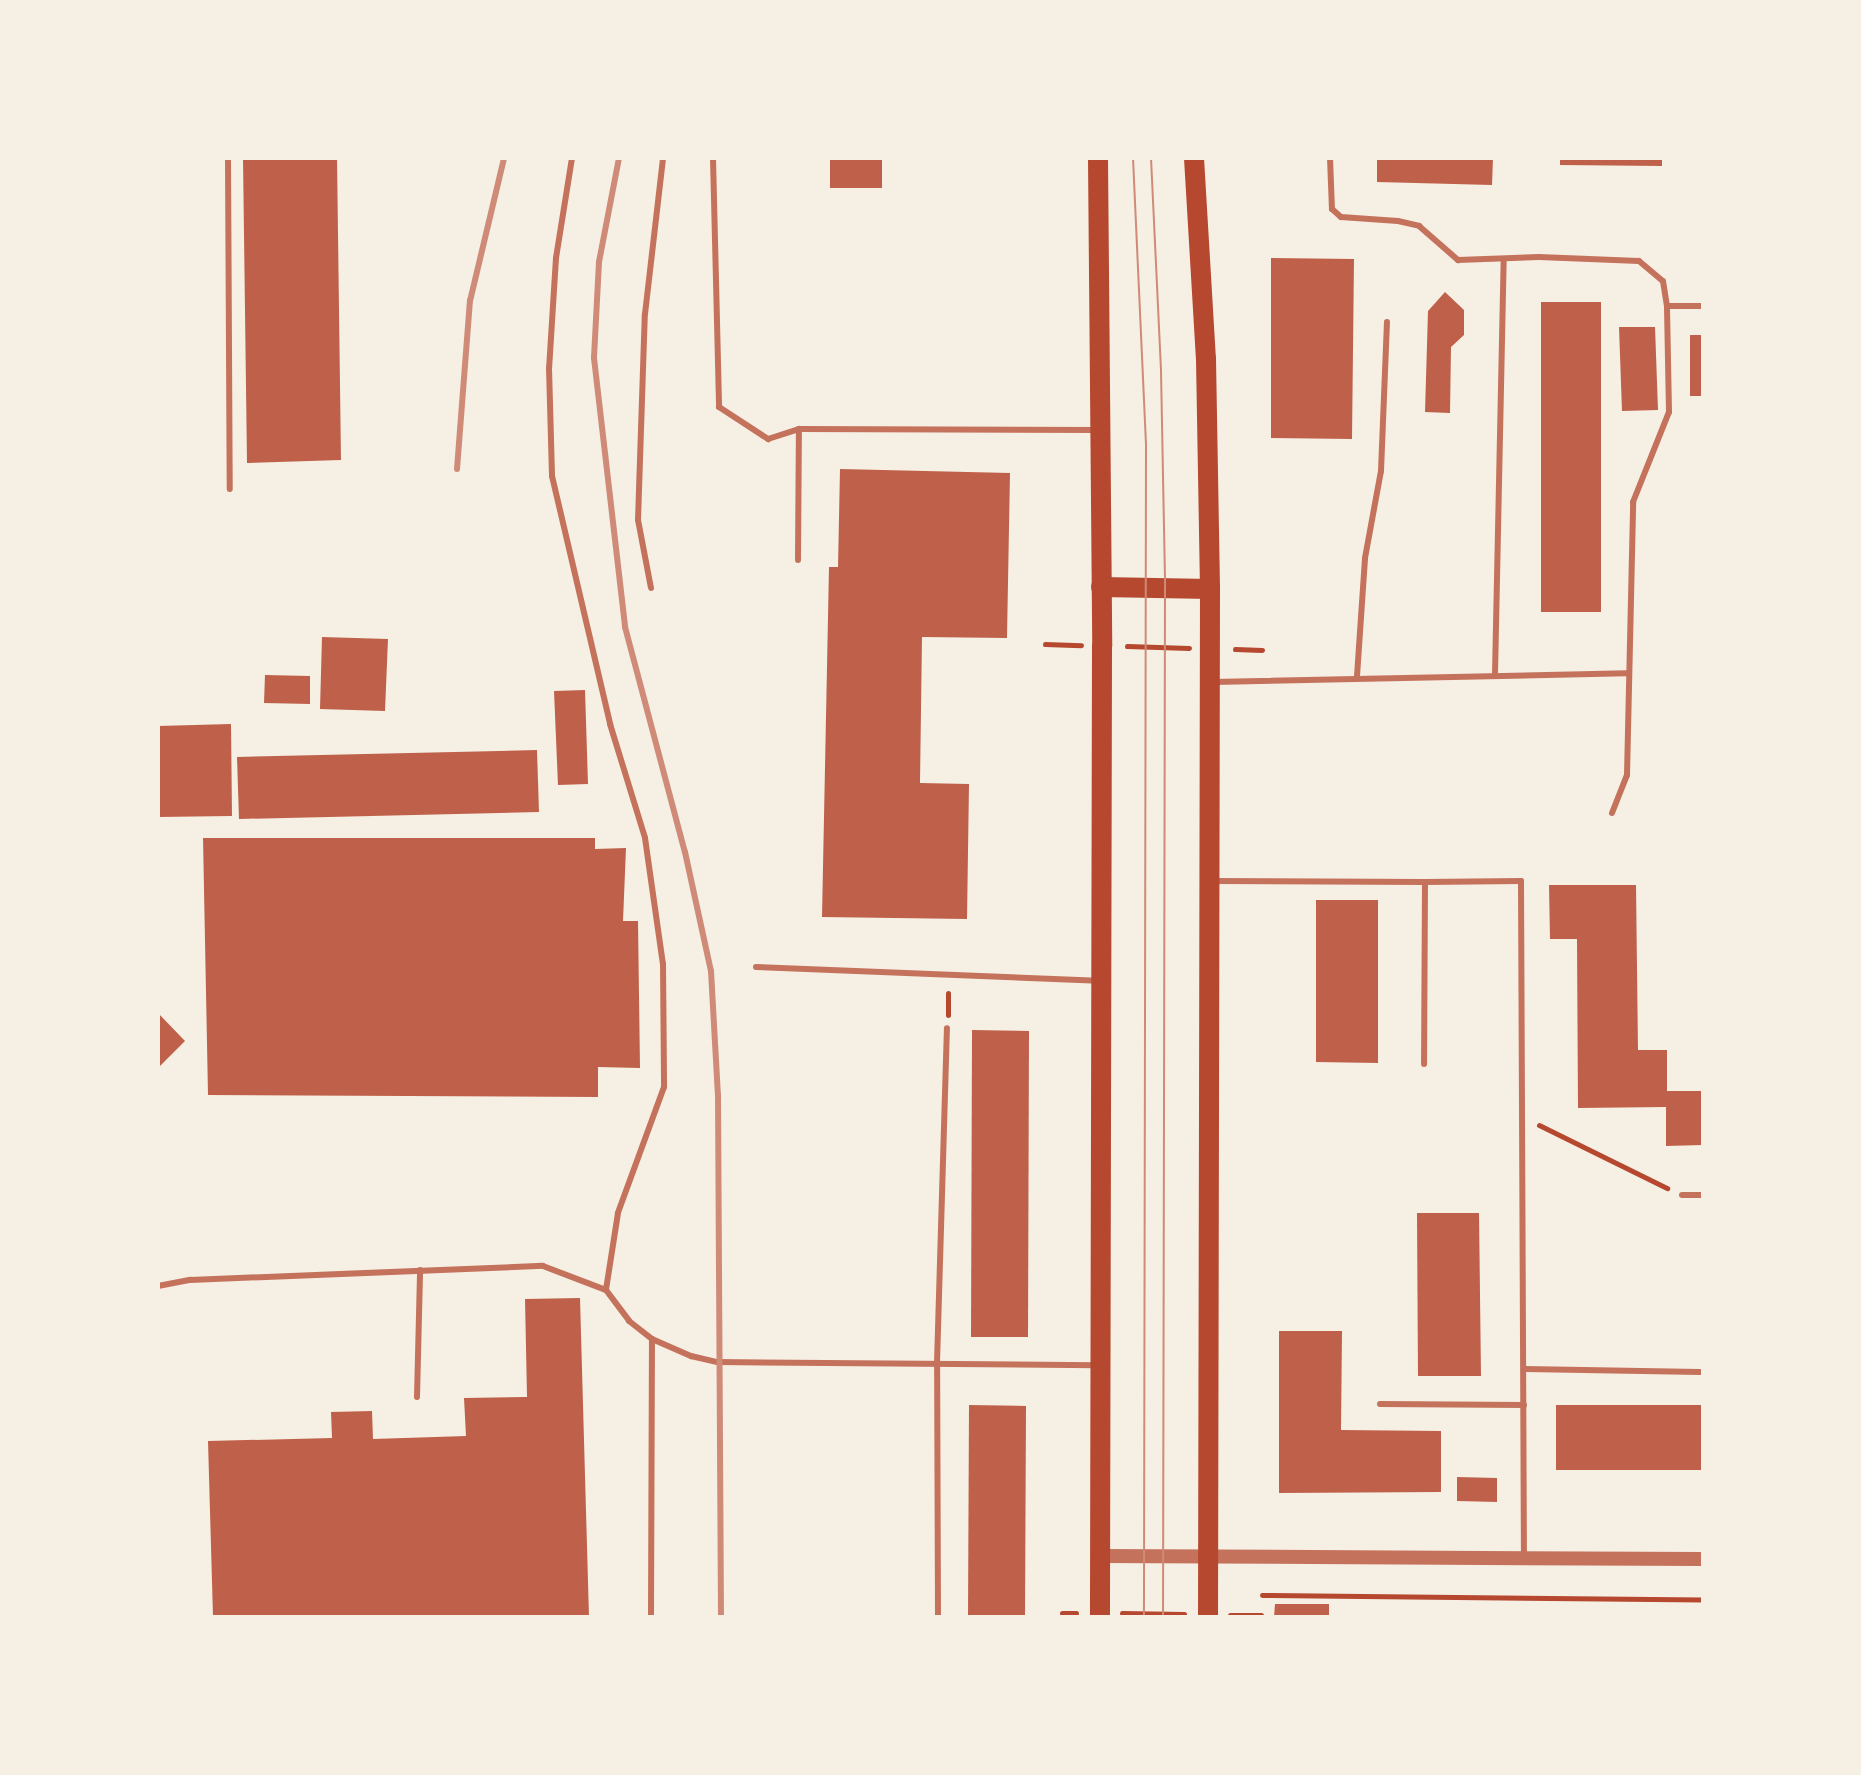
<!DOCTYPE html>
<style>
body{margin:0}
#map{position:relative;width:1861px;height:1775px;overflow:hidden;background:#f6efe4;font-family:"Noto Sans",sans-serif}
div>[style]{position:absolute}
.building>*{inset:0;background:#bf614a}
.path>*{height:5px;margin:-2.5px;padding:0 2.5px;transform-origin:2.5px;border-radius:2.5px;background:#b5482f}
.service>*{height:6px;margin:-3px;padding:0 3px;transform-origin:3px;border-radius:3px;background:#c5725c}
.tertiary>*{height:14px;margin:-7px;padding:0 7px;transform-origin:7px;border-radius:7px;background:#c5725c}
.primary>*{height:20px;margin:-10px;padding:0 10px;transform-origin:10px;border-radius:10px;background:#b5482f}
.tram>*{height:2px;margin:-1px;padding:0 1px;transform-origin:1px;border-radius:1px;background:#cf8b77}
.rail>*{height:6px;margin:-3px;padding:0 3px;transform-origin:3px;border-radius:3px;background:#cf8b77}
span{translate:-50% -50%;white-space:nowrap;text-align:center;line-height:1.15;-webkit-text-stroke:8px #f6efe4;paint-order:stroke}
.frame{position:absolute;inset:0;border:160px solid #f6efe4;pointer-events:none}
</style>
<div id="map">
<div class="building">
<i style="clip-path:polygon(243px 158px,337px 158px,341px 460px,247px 463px)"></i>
<i style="clip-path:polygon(830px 158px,882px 158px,882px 188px,830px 188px)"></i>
<i style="clip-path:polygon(1377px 158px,1493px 158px,1492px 185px,1377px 182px)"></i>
<i style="clip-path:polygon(1560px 158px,1662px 158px,1662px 166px,1560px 165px)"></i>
<i style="clip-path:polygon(1271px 258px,1354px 259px,1352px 439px,1271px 438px)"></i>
<i style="clip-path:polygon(1445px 292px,1464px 310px,1464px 335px,1451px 347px,1450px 413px,1425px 412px,1428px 311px)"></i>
<i style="clip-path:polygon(1541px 302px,1601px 302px,1601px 612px,1541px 612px)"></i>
<i style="clip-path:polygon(1619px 327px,1655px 327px,1658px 410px,1622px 411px)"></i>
<i style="clip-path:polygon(1690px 335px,1703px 335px,1703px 396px,1690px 396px)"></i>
<i style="clip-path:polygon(840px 469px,1010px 473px,1007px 638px,922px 637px,920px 783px,969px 784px,967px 919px,822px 917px,829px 567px,838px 567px)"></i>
<i style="clip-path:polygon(322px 637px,388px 639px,385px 711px,320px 709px)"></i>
<i style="clip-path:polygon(265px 675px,310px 676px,310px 704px,264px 703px)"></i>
<i style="clip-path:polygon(585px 690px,588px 784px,558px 785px,554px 691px)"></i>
<i style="clip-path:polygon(231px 724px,232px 816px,158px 817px,158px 726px)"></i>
<i style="clip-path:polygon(537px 750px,539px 812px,239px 819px,237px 757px)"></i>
<i style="clip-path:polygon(203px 838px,595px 838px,595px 849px,626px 848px,623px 921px,638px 921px,640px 1068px,598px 1067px,598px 1097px,208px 1095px)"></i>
<i style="clip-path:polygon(1549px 885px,1636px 885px,1638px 1050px,1667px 1050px,1667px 1091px,1703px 1091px,1703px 1145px,1666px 1146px,1666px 1107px,1578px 1108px,1577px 939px,1550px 939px)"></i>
<i style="clip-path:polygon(1316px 900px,1378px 900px,1378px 1063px,1316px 1062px)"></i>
<i style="clip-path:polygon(158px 1013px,185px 1041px,158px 1068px)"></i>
<i style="clip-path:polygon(972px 1030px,1029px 1031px,1028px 1337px,971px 1337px)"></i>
<i style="clip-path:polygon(1417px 1213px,1479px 1213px,1481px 1376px,1418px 1376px)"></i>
<i style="clip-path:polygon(580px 1298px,589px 1617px,213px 1617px,208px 1441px,332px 1438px,331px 1412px,372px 1411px,373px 1439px,466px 1436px,464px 1398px,527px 1397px,525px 1299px)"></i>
<i style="clip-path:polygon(1279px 1331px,1342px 1331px,1341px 1430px,1441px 1431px,1441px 1492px,1279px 1493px)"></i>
<i style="clip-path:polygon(969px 1405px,1026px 1406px,1025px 1617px,968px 1617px)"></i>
<i style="clip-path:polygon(1556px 1405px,1703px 1405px,1703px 1470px,1556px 1470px)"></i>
<i style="clip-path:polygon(1457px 1477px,1497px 1478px,1497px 1502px,1457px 1501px)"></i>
<i style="clip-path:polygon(1275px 1604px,1329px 1604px,1329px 1617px,1274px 1617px)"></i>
</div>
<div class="path">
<i style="left:1045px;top:644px;width:36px;rotate:2deg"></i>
<i style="left:1127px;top:646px;width:62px;rotate:1.8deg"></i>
<i style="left:1235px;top:649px;width:27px;rotate:2deg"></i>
<i style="left:948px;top:1015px;width:22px;rotate:-90deg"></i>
<i style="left:1539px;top:1125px;width:143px;rotate:26.2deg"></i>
<i style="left:1262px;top:1595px;width:441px;rotate:0.6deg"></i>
<i style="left:1062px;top:1613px;width:14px"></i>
<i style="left:1122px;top:1613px;width:62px;rotate:0.9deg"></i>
<i style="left:1230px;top:1615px;width:31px"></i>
</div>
<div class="service">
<i style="left:228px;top:158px;width:331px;rotate:89.7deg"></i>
<i style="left:572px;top:158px;width:101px;rotate:99.1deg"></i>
<i style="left:556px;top:258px;width:110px;rotate:93.6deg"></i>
<i style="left:549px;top:368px;width:108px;rotate:88.4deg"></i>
<i style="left:552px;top:476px;width:255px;rotate:76.8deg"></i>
<i style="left:610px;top:724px;width:119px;rotate:72.9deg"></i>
<i style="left:645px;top:838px;width:127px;rotate:81.9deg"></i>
<i style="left:663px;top:964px;width:123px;rotate:89.5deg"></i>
<i style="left:664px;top:1087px;width:134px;rotate:110.1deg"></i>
<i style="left:618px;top:1213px;width:78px;rotate:98.9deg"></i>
<i style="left:713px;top:158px;width:249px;rotate:88.6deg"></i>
<i style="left:719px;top:407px;width:59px;rotate:33.1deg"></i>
<i style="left:768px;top:439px;width:33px;rotate:-18deg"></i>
<i style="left:1330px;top:158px;width:51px;rotate:87.8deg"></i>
<i style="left:1332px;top:209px;width:12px;rotate:42deg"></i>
<i style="left:1341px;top:217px;width:57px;rotate:4deg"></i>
<i style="left:1398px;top:221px;width:22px;rotate:13deg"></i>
<i style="left:1419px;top:226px;width:52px;rotate:41.1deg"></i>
<i style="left:1458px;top:260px;width:81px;rotate:-2.1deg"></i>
<i style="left:1539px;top:257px;width:100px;rotate:2.3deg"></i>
<i style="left:1639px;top:261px;width:31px;rotate:40deg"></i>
<i style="left:1663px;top:281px;width:25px;rotate:81deg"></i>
<i style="left:1667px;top:306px;width:36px"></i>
<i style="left:798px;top:560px;width:131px;rotate:-89.6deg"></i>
<i style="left:799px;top:429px;width:297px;rotate:0.2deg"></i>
<i style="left:651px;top:588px;width:69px;rotate:-100.8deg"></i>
<i style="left:638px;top:520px;width:206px;rotate:-88.1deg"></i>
<i style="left:645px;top:314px;width:157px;rotate:-83.4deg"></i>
<i style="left:1495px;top:674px;width:415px;rotate:-88.8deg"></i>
<i style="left:1357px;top:676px;width:118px;rotate:-86.1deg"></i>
<i style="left:1365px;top:558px;width:88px;rotate:-79.6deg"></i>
<i style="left:1381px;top:471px;width:149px;rotate:-87.7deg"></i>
<i style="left:1213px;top:682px;width:414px;rotate:-1.2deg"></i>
<i style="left:1612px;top:813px;width:41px;rotate:-68.5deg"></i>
<i style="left:1627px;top:775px;width:273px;rotate:-88.7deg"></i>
<i style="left:1633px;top:502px;width:97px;rotate:-68.2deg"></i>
<i style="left:1669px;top:412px;width:106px;rotate:-91.1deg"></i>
<i style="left:1214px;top:881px;width:211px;rotate:0.3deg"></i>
<i style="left:1425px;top:882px;width:182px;rotate:90.3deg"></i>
<i style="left:1425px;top:882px;width:96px;rotate:-0.6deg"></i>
<i style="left:1521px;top:881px;width:677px;rotate:89.75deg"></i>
<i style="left:756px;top:967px;width:342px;rotate:2.3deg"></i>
<i style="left:1682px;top:1195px;width:21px"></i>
<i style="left:158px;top:1286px;width:33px;rotate:-11deg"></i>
<i style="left:190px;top:1280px;width:353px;rotate:-2.3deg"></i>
<i style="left:543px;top:1266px;width:67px;rotate:20.9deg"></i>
<i style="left:606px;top:1290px;width:39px;rotate:53deg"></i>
<i style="left:629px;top:1321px;width:29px;rotate:38deg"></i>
<i style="left:652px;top:1339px;width:43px;rotate:23.6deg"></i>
<i style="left:691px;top:1356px;width:28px;rotate:13deg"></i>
<i style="left:718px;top:1362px;width:379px;rotate:0.5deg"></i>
<i style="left:1525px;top:1369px;width:175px;rotate:1deg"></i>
<i style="left:417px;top:1397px;width:127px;rotate:-88.6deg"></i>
<i style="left:1380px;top:1404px;width:144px;rotate:0.4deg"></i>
<i style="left:651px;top:1617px;width:278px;rotate:-89.8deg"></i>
<i style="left:938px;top:1617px;width:254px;rotate:-90.2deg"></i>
<i style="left:937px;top:1363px;width:335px;rotate:-88.3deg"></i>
</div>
<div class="tertiary">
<i style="left:1100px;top:1556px;width:603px;rotate:0.29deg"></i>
</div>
<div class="primary">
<i style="left:1098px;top:158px;width:488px;rotate:89.5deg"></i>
<i style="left:1102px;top:646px;width:971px;rotate:90.12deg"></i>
<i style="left:1194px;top:158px;width:201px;rotate:86.6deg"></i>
<i style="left:1206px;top:359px;width:230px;rotate:89deg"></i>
<i style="left:1210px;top:589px;width:1028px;rotate:90.11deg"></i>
<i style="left:1101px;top:587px;width:109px;rotate:1.1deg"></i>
</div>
<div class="tram">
<i style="left:1133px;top:158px;width:288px;rotate:87.4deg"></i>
<i style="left:1146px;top:446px;width:1171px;rotate:90.1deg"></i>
<i style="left:1151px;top:158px;width:213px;rotate:87.3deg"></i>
<i style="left:1161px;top:371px;width:216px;rotate:88.9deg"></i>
<i style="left:1165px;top:587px;width:1030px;rotate:90.11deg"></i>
</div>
<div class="rail">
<i style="left:619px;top:158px;width:106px;rotate:100.9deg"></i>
<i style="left:599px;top:262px;width:96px;rotate:93deg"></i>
<i style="left:594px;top:358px;width:271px;rotate:83.4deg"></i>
<i style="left:625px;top:627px;width:233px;rotate:75.1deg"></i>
<i style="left:685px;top:852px;width:122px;rotate:77.7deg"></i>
<i style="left:711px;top:971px;width:125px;rotate:86.8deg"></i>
<i style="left:718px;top:1096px;width:521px;rotate:89.67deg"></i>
<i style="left:457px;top:469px;width:169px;rotate:-85.6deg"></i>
<i style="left:470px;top:301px;width:147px;rotate:-76.6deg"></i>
</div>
<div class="frame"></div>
</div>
